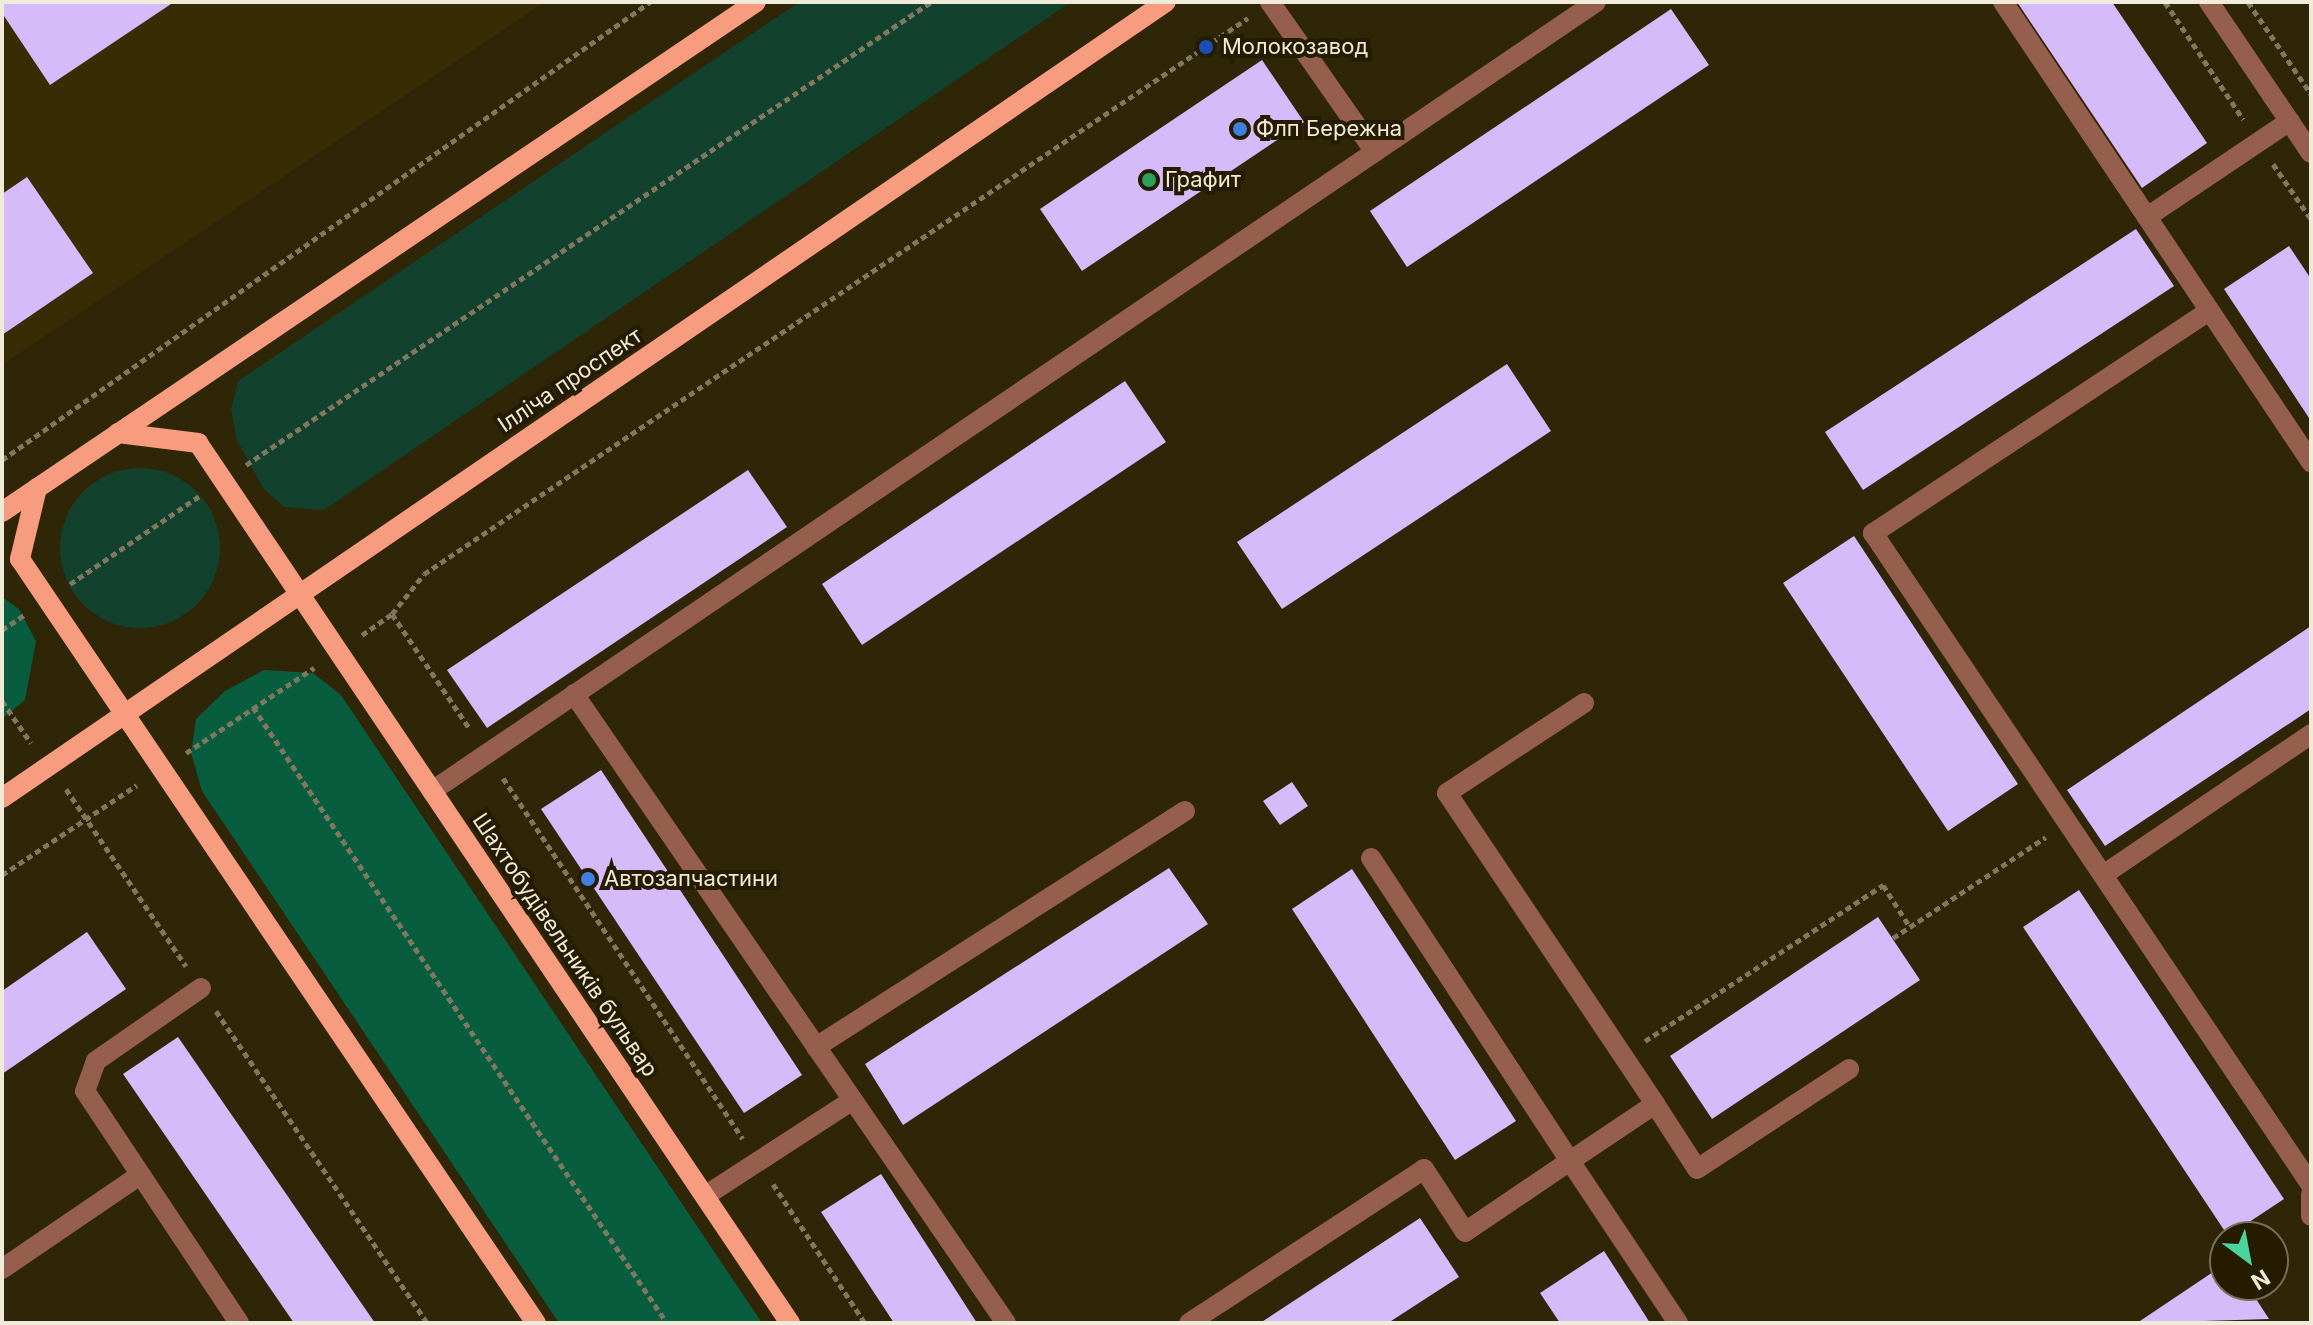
<!DOCTYPE html>
<meta charset="utf-8">
<style>
body{margin:0}
#map{position:relative;width:2313px;height:1325px;overflow:hidden;background:#2f2507;font-family:Inter,sans-serif}
div>[style]{position:absolute}
.built>*{inset:0;background:#382c04}
.green>*{inset:0;background:#12422e}
.round{border-radius:50%}
.forest>*{inset:0;background:#095d3f}
.building>*{inset:0;background:#d5bbf9}
.path>*{height:5px;margin-top:-2.5px;transform-origin:0;background:repeating-linear-gradient(90deg,#80775f 0 6px,transparent 0 10px)}
.minor>*{height:20px;margin:-10px;padding:0 10px;transform-origin:10px;border-radius:10px;background:#955e4d}
.major>*{height:20px;margin:-10px;padding:0 10px;transform-origin:10px;border-radius:10px;background:#f79c7f}
.dots>*{width:22px;height:22px;translate:-50% -50%;box-sizing:border-box;border:4px solid #251b00;border-radius:50%}
span{translate:-50% -50%;white-space:nowrap;text-align:center;line-height:1.15;-webkit-text-stroke:8px #251b00;paint-order:stroke}
.poi-label{font-size:22px;color:#f0ead9}
.left{translate:0 -50%;text-align:left}
.street-label{font-size:22px;color:#f0ead9}
.frame{position:absolute;inset:0;border:4px solid #f0ead9;pointer-events:none}
.north{position:absolute;left:2209px;top:1221px;width:80px;height:80px;box-sizing:border-box;background:#251b00;border:2px solid #766e57;border-radius:50%;rotate:148deg;font-size:22px;font-weight:700;line-height:32px;text-align:center;color:#f0ead9}
.north::after{content:'';display:block;margin:auto;width:28px;height:36px;background:#4ad49c;clip-path:polygon(50% 0,100% 100%,50% 72%,0 100%)}
</style>
<div id="map">
<div class="built">
<i style="clip-path:polygon(2px 2px,545px 2px,2px 365px)"></i>
</div>
<div class="green">
<i style="clip-path:polygon(799px 2px,1071px 2px,324px 510px,284px 507px,263px 488px,237px 440px,231px 410px,238px 381px)"></i>
<i class="round" style="left:60px;top:468px;width:160px;height:160px"></i>
</div>
<div class="forest">
<i style="clip-path:polygon(2px 597px,19px 609px,36px 641px,25px 700px,2px 719px)"></i>
<i style="clip-path:polygon(264px 670px,313px 673px,341px 695px,762px 1323px,559px 1323px,202px 791px,191px 753px,196px 719px,225px 691px)"></i>
</div>
<div class="building">
<i style="clip-path:polygon(2px 2px,174px 2px,50px 85px,2px 13px)"></i>
<i style="clip-path:polygon(2017px 2px,2112px 2px,2207px 143px,2142px 188px)"></i>
<i style="clip-path:polygon(1671px 9px,1709px 65px,1407px 267px,1370px 211px)"></i>
<i style="clip-path:polygon(1262px 60px,1304px 122px,1082px 271px,1040px 209px)"></i>
<i style="clip-path:polygon(27px 177px,93px 273px,2px 335px,2px 194px)"></i>
<i style="clip-path:polygon(2136px 229px,2174px 286px,1863px 490px,1825px 432px)"></i>
<i style="clip-path:polygon(2289px 246px,2311px 279px,2311px 421px,2224px 289px)"></i>
<i style="clip-path:polygon(1507px 364px,1551px 431px,1282px 609px,1237px 542px)"></i>
<i style="clip-path:polygon(1125px 381px,1166px 442px,862px 645px,822px 584px)"></i>
<i style="clip-path:polygon(748px 470px,787px 527px,487px 728px,447px 670px)"></i>
<i style="clip-path:polygon(1854px 536px,2018px 784px,1948px 831px,1783px 583px)"></i>
<i style="clip-path:polygon(2311px 626px,2311px 709px,2105px 846px,2067px 790px)"></i>
<i style="clip-path:polygon(601px 770px,802px 1075px,744px 1113px,541px 809px)"></i>
<i style="clip-path:polygon(1292px 782px,1308px 806px,1280px 825px,1263px 801px)"></i>
<i style="clip-path:polygon(1169px 868px,1208px 924px,903px 1125px,865px 1064px)"></i>
<i style="clip-path:polygon(1352px 869px,1516px 1121px,1455px 1160px,1292px 909px)"></i>
<i style="clip-path:polygon(2079px 890px,2284px 1199px,2228px 1236px,2023px 927px)"></i>
<i style="clip-path:polygon(1878px 917px,1920px 980px,1712px 1119px,1670px 1056px)"></i>
<i style="clip-path:polygon(87px 932px,126px 989px,2px 1074px,2px 991px)"></i>
<i style="clip-path:polygon(178px 1037px,375px 1323px,294px 1323px,123px 1074px)"></i>
<i style="clip-path:polygon(881px 1174px,977px 1323px,894px 1323px,821px 1212px)"></i>
<i style="clip-path:polygon(1420px 1218px,1459px 1277px,1388px 1323px,1260px 1323px)"></i>
<i style="clip-path:polygon(1604px 1251px,1624px 1282px,1650px 1323px,1560px 1323px,1540px 1293px)"></i>
<i style="clip-path:polygon(2225px 1264px,2225px 1285px,2247px 1285px,2269px 1319px,2137px 1323px)"></i>
</div>
<div class="path">
<i style="left:2165px;top:2px;width:141px;rotate:56.3deg"></i>
<i style="left:2248px;top:2px;width:112px;rotate:55.6deg"></i>
<i style="left:2273px;top:164px;width:67px;rotate:55.4deg"></i>
<i style="left:2px;top:460px;width:794px;rotate:-35.25deg"></i>
<i style="left:246px;top:465px;width:827px;rotate:-34.06deg"></i>
<i style="left:70px;top:584px;width:158px;rotate:-34.2deg"></i>
<i style="left:392px;top:614px;width:139px;rotate:55.9deg"></i>
<i style="left:2px;top:630px;width:29px;rotate:-34deg"></i>
<i style="left:362px;top:635px;width:37px;rotate:-35deg"></i>
<i style="left:392px;top:614px;width:51px;rotate:-51.3deg"></i>
<i style="left:424px;top:574px;width:994px;rotate:-34.01deg"></i>
<i style="left:2px;top:701px;width:51px;rotate:55.4deg"></i>
<i style="left:253px;top:707px;width:742px;rotate:56.1deg"></i>
<i style="left:186px;top:753px;width:154px;rotate:-33.6deg"></i>
<i style="left:503px;top:778px;width:433px;rotate:56.4deg"></i>
<i style="left:66px;top:789px;width:214px;rotate:55.9deg"></i>
<i style="left:2px;top:875px;width:162px;rotate:-33.7deg"></i>
<i style="left:1893px;top:938px;width:183px;rotate:-33.4deg"></i>
<i style="left:216px;top:1011px;width:377px;rotate:55.9deg"></i>
<i style="left:1645px;top:1041px;width:285px;rotate:-33.2deg"></i>
<i style="left:1883px;top:885px;width:50px;rotate:57.3deg"></i>
<i style="left:773px;top:1184px;width:167px;rotate:56.5deg"></i>
</div>
<div class="minor">
<i style="left:1270px;top:2px;width:183px;rotate:55deg"></i>
<i style="left:2003px;top:2px;width:554px;rotate:56.2deg"></i>
<i style="left:2209px;top:2px;width:182px;rotate:56deg"></i>
<i style="left:2147px;top:217px;width:172px;rotate:-33.9deg"></i>
<i style="left:2209px;top:311px;width:403px;rotate:146.5deg"></i>
<i style="left:1873px;top:533px;width:785px;rotate:56.11deg"></i>
<i style="left:574px;top:694px;width:763px;rotate:55.52deg"></i>
<i style="left:1584px;top:703px;width:164px;rotate:146.7deg"></i>
<i style="left:1447px;top:793px;width:374px;rotate:56.2deg"></i>
<i style="left:432px;top:791px;width:1406px;rotate:-34.13deg"></i>
<i style="left:1371px;top:858px;width:363px;rotate:56.7deg"></i>
<i style="left:1570px;top:1161px;width:102px;rotate:-33.8deg"></i>
<i style="left:1655px;top:1104px;width:77px;rotate:57.1deg"></i>
<i style="left:1697px;top:1169px;width:182px;rotate:-33.3deg"></i>
<i style="left:2106px;top:873px;width:248px;rotate:-34.1deg"></i>
<i style="left:201px;top:988px;width:128px;rotate:145.2deg"></i>
<i style="left:96px;top:1061px;width:32px;rotate:110deg"></i>
<i style="left:85px;top:1091px;width:278px;rotate:56.4deg"></i>
<i style="left:816px;top:1047px;width:438px;rotate:-32.6deg"></i>
<i style="left:2311px;top:1194px;width:22px;rotate:90deg"></i>
<i style="left:705px;top:1196px;width:176px;rotate:-33deg"></i>
<i style="left:2px;top:1269px;width:167px;rotate:-34.3deg"></i>
<i style="left:1189px;top:1323px;width:281px;rotate:-33.2deg"></i>
<i style="left:1424px;top:1169px;width:75px;rotate:56.9deg"></i>
<i style="left:1465px;top:1232px;width:127px;rotate:-34.1deg"></i>
<i style="left:1570px;top:1161px;width:195px;rotate:56.3deg"></i>
</div>
<div class="major">
<i style="left:118px;top:433px;width:81px;rotate:7.1deg"></i>
<i style="left:198px;top:443px;width:1061px;rotate:56.07deg"></i>
<i style="left:37px;top:488px;width:73px;rotate:103.5deg"></i>
<i style="left:20px;top:559px;width:922px;rotate:55.97deg"></i>
<i style="left:2px;top:512px;width:910px;rotate:-34.07deg"></i>
<i style="left:2px;top:798px;width:1410px;rotate:-34.37deg"></i>
</div>
<div class="dots">
<i style="left:1206px;top:47px;background:#1a4fb4"></i>
<i style="left:1240px;top:129px;background:#3f7fe0"></i>
<i style="left:1149px;top:180px;background:#2e9e5b"></i>
<i style="left:588px;top:879px;background:#3f7fe0"></i>
</div>
<div class="poi-label">
<span class="left" style="left:1222px;top:47px">Молокозавод</span>
<span class="left" style="left:1256px;top:129px">Флп Бережна</span>
<span class="left" style="left:1165px;top:180px">Графит</span>
<span class="left" style="left:604px;top:879px">Автозапчастини</span>
</div>
<div class="street-label">
<span style="left:570px;top:380px;rotate:-34deg">Ілліча проспект</span>
<span style="left:565px;top:945px;rotate:56deg">Шахтобудівельників бульвар</span>
</div>
<div class="frame"></div>
<div class="north">N</div>
</div>
